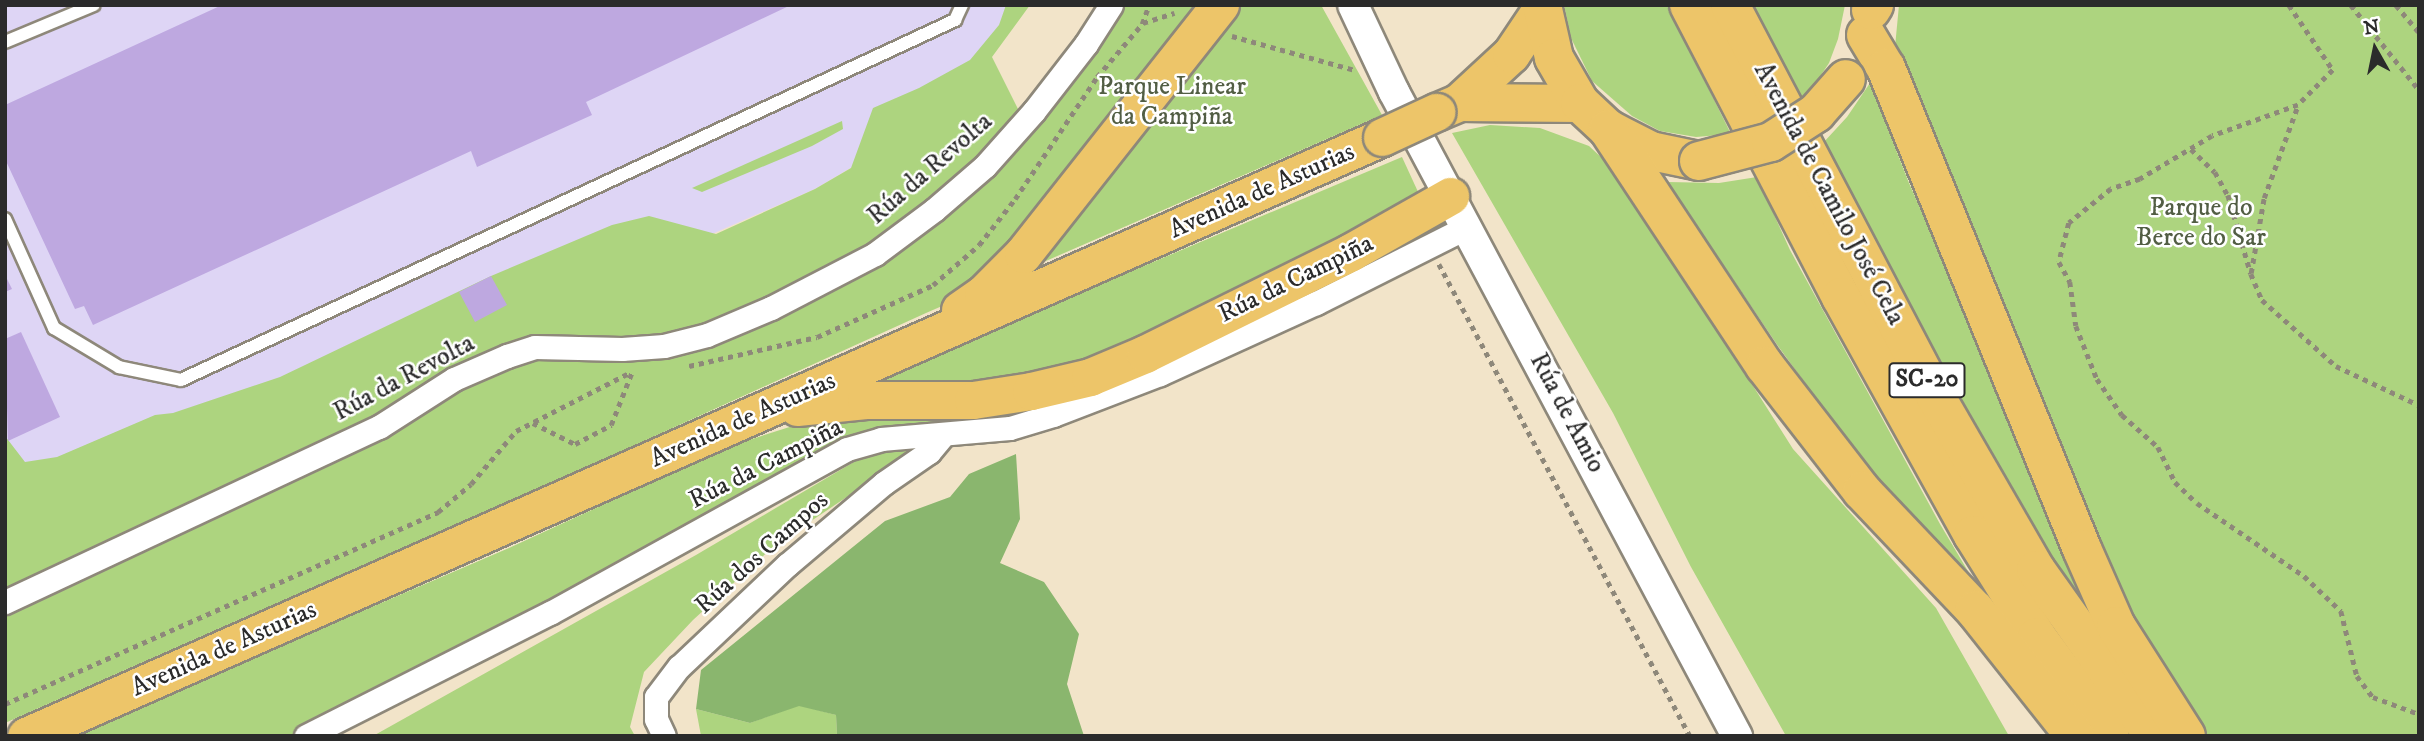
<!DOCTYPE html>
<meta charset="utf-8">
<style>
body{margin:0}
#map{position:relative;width:2424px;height:741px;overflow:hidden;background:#f2e4c9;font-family:"IM FELL DW Pica",serif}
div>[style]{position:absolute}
.built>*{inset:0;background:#ded5f5}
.green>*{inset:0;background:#add47f}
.forest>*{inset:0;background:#8ab66e}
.building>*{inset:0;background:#bea8e0}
.path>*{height:4.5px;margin-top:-2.25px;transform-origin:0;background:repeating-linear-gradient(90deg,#8e887a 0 5px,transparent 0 10px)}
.roads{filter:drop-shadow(2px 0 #8e887a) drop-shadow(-2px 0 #8e887a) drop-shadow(0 2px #8e887a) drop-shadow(0 -2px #8e887a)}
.service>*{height:12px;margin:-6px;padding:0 6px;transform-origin:6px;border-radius:6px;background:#fff}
.minor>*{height:23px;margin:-11.5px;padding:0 11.5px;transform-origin:11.5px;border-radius:11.5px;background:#fff}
.tertiary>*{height:30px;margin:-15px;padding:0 15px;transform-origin:15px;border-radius:15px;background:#fff}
.primary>*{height:37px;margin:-18.5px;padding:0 18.5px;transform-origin:18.5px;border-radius:18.5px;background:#edc569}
.trunk>*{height:38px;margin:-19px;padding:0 19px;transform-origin:19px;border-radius:19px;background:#edc569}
.motorway>*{height:38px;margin:-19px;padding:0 19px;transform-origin:19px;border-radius:19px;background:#edc569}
.bridges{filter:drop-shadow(2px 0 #8e887a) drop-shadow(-2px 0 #8e887a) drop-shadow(0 2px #8e887a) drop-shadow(0 -2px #8e887a)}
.primary-bridge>*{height:37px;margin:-18.5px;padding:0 18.5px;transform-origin:18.5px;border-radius:18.5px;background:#edc569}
.trunk-bridge>*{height:38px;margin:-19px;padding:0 19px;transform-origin:19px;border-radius:19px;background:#edc569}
span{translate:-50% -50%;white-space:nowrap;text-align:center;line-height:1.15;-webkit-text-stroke:5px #fff;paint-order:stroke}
.shield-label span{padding:2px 5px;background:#fff;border:2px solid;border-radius:5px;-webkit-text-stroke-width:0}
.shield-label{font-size:24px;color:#2b2b2b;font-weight:700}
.park-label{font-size:26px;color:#525e44}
.street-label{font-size:26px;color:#2b2b2b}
.frame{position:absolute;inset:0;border:7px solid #2b2b2b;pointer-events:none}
.north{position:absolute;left:2340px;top:14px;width:70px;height:70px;-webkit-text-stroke:5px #fff;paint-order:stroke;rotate:351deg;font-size:19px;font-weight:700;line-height:28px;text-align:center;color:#2b2b2b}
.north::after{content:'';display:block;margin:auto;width:24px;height:32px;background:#2b2b2b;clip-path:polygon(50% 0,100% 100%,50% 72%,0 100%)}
</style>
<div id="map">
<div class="built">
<i style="clip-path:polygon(5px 5px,1030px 5px,881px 150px,815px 189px,5px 544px)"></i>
</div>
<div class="green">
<i style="clip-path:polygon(1006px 5px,1030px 5px,992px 57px,1031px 135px,1121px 5px,1321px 5px,1382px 115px,926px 313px,622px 451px,5px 723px,5px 436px,25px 462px,57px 457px,155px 415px,173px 413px,280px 377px,491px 276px,612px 225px,649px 216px,716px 234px,815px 189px,851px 168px,873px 108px,919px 88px,970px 60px,999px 25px)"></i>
<i style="clip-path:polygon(1564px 5px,1667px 5px,1731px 134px,1696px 137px,1660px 131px,1632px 116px,1592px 81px,1571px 38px)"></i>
<i style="clip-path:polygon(1747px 5px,1845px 5px,1838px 39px,1829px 63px,1817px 81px,1797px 102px)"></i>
<i style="clip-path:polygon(1899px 5px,2419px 5px,2419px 736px,2203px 736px,2140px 642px,1895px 47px)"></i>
<i style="clip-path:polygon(1870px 83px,1909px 183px,1995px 377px,2083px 601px,2058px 573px,1981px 446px,1823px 143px,1847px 117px)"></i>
<i style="clip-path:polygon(842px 121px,843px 129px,812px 146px,702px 192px,692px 188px)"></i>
<i style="clip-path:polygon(1490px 125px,1540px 128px,1589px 146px,1618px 173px,1793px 449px,1936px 608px,2009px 736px,1786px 736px,1691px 567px,1613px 413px,1452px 133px)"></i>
<i style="clip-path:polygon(1402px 157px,1419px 194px,1317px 253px,1146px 340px,1038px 376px,961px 388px,864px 384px)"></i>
<i style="clip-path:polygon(1757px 177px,1790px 250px,1940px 524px,2004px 632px,1848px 442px,1778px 346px,1667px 182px,1719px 183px)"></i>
<i style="clip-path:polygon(1433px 223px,1437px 232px,1243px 329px,1041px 407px,985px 424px,905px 427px,293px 736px,71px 736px,509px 548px,733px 445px,799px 424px,979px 408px)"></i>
<i style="clip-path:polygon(881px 449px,918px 449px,774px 546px,693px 620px,644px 672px,630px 727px,635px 736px,373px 736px,696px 555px,859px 459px)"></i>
<i style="clip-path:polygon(799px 705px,836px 715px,837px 736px,701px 736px,696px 709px,750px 723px)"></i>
</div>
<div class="forest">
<i style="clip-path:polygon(1016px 454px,1020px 519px,1000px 563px,1044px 582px,1079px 634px,1067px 684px,1084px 736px,837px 736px,836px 715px,799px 706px,750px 723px,696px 709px,701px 670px,885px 521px,950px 497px,969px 474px)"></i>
</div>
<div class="building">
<i style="clip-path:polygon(222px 5px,791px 5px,586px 102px,592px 115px,477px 167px,471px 151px,93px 325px,84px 306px,75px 309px,5px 159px,5px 105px)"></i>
<i style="clip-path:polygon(5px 275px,12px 289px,5px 292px)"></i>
<i style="clip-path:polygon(491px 276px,507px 305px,475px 322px,459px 292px)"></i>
<i style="clip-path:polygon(21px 332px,60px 417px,8px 441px,5px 339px)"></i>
</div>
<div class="path">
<i style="left:2289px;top:5px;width:78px;rotate:55.9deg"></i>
<i style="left:2333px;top:70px;width:49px;rotate:135deg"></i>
<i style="left:2298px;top:105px;width:91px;rotate:160.2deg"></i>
<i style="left:2212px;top:136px;width:84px;rotate:149.2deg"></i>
<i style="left:2140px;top:179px;width:31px;rotate:161deg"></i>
<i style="left:2111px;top:189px;width:54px;rotate:141deg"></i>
<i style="left:2069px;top:223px;width:40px;rotate:104.4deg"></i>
<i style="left:2059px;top:262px;width:23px;rotate:61deg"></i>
<i style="left:2070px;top:282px;width:44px;rotate:82.2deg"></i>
<i style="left:2076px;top:326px;width:57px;rotate:68.4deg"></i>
<i style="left:2097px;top:379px;width:44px;rotate:55.2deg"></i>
<i style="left:2122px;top:415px;width:48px;rotate:41.6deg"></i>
<i style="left:2158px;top:447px;width:39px;rotate:64deg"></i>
<i style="left:2175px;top:482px;width:30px;rotate:44deg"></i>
<i style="left:2197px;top:503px;width:130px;rotate:34.3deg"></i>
<i style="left:2304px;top:576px;width:51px;rotate:43.4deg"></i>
<i style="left:2341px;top:611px;width:67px;rotate:76.2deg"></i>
<i style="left:2357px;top:676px;width:26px;rotate:53deg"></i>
<i style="left:2373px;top:697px;width:49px;rotate:20.3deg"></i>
<i style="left:2351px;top:5px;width:109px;rotate:51.3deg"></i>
<i style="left:2396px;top:5px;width:35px;rotate:50deg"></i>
<i style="left:1143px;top:23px;width:33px;rotate:-18deg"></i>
<i style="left:1232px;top:36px;width:128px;rotate:15.5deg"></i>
<i style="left:2191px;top:149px;width:33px;rotate:44deg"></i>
<i style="left:2215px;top:172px;width:26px;rotate:61deg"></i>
<i style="left:2228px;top:195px;width:82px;rotate:73.8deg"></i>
<i style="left:2251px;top:274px;width:28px;rotate:67deg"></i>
<i style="left:2262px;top:300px;width:99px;rotate:41.7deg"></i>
<i style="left:2336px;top:366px;width:92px;rotate:25.2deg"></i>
<i style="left:1439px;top:264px;width:535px;rotate:62deg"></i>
<i style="left:2251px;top:273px;width:76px;rotate:-80.2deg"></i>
<i style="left:2264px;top:198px;width:99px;rotate:-69.9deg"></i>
<i style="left:689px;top:366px;width:131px;rotate:-12.8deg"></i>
<i style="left:817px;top:337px;width:127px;rotate:-24.1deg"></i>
<i style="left:933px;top:285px;width:61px;rotate:-41deg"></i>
<i style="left:979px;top:245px;width:58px;rotate:-52deg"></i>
<i style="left:1015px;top:199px;width:147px;rotate:-56.1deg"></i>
<i style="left:1097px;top:77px;width:70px;rotate:-49.7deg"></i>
<i style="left:1142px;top:24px;width:20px;rotate:-70deg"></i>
<i style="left:533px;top:423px;width:47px;rotate:26.6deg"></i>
<i style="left:575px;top:444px;width:41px;rotate:-27.8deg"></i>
<i style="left:611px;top:425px;width:57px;rotate:-68.4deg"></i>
<i style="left:5px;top:704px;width:474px;rotate:-23.9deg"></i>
<i style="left:438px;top:512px;width:43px;rotate:-40.3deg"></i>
<i style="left:471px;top:484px;width:70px;rotate:-49.7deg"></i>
<i style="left:516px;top:431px;width:127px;rotate:-27.2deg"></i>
</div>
<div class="roads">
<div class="service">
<i style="left:5px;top:42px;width:96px;rotate:-22.6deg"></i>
<i style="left:5px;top:219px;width:120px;rotate:65.8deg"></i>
<i style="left:54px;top:328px;width:76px;rotate:31deg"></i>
<i style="left:119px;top:367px;width:63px;rotate:11.8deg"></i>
<i style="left:181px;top:380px;width:854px;rotate:-24.94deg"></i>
<i style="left:955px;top:20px;width:17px;rotate:-65deg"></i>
</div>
<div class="minor">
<i style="left:5px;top:602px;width:413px;rotate:-25.1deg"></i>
<i style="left:379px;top:427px;width:89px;rotate:-32.6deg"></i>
<i style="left:454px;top:379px;width:58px;rotate:-23.5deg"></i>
<i style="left:507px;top:356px;width:29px;rotate:-18deg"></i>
<i style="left:535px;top:347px;width:87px;rotate:1.3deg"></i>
<i style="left:622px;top:349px;width:42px;rotate:-4.1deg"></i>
<i style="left:664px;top:346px;width:44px;rotate:-14.3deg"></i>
<i style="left:707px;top:335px;width:69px;rotate:-22.9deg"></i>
<i style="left:771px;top:308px;width:117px;rotate:-27.4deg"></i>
<i style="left:875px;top:254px;width:74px;rotate:-36.7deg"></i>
<i style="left:934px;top:210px;width:67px;rotate:-40.8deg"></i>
<i style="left:985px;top:166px;width:74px;rotate:-48.3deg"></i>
<i style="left:1034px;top:111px;width:85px;rotate:-52.2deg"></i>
<i style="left:1086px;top:44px;width:46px;rotate:-57.3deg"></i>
<i style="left:306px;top:736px;width:273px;rotate:-26.8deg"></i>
<i style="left:550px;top:613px;width:339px;rotate:-28.9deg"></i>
<i style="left:847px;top:449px;width:35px;rotate:-16deg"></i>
<i style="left:881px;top:439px;width:129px;rotate:-4.9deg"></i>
<i style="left:1010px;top:428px;width:45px;rotate:-16.8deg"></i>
<i style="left:1053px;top:415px;width:115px;rotate:-21deg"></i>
<i style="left:1160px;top:374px;width:171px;rotate:-24.5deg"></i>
<i style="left:1316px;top:303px;width:169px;rotate:-26.7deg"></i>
<i style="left:664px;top:736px;width:19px;rotate:-115deg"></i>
<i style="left:656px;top:719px;width:22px;rotate:-90deg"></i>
<i style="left:656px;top:697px;width:38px;rotate:-53deg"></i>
<i style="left:679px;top:667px;width:149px;rotate:-43.4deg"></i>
<i style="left:787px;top:565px;width:127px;rotate:-40.2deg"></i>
<i style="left:884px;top:483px;width:55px;rotate:-34.6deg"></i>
<i style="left:929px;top:452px;width:23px;rotate:-50deg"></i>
</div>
<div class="tertiary">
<i style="left:1353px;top:5px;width:96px;rotate:64.8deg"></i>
<i style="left:1394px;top:92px;width:730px;rotate:61.96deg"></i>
</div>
<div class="primary">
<i style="left:1459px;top:102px;width:121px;rotate:0.5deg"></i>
<i style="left:1436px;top:112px;width:25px;rotate:-23deg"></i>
<i style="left:1459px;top:102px;width:71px;rotate:-42.7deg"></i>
<i style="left:1511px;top:54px;width:55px;rotate:-56deg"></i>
<i style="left:960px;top:310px;width:28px;rotate:-35deg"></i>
<i style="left:983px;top:294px;width:57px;rotate:-45deg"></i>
<i style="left:1023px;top:254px;width:318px;rotate:-51.7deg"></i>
<i style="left:797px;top:407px;width:69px;rotate:-5.8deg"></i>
<i style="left:866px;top:400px;width:107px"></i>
<i style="left:973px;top:400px;width:59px;rotate:-8.8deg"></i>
<i style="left:1031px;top:391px;width:61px;rotate:-13.3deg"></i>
<i style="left:1090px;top:377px;width:60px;rotate:-22.7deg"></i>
<i style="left:1145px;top:354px;width:230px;rotate:-26.3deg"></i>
<i style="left:1351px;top:252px;width:114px;rotate:-29.5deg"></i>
<i style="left:26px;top:736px;width:1482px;rotate:-23.83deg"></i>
</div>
<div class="trunk">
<i style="left:1542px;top:5px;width:54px;rotate:77.2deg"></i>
<i style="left:1554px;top:58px;width:52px;rotate:60deg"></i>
<i style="left:1580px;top:103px;width:38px;rotate:43deg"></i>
<i style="left:1608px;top:129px;width:48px;rotate:27.1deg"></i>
<i style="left:1651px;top:151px;width:49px;rotate:11.8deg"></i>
<i style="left:1689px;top:5px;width:329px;rotate:62.5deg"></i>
<i style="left:1841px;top:297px;width:272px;rotate:61deg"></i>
<i style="left:1973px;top:535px;width:120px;rotate:57.9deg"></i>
<i style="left:2037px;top:637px;width:123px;rotate:53.6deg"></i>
<i style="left:1730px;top:5px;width:443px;rotate:62.3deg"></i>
<i style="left:1936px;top:397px;width:200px;rotate:60deg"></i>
<i style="left:2036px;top:570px;width:204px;rotate:54.6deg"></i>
<i style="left:1866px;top:35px;width:39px;rotate:59deg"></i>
<i style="left:1886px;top:68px;width:519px;rotate:67.83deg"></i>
<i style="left:2082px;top:549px;width:84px;rotate:66.2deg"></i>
<i style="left:2116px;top:626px;width:130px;rotate:57.5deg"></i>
<i style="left:1608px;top:129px;width:284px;rotate:56.5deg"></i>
<i style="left:1765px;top:366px;width:158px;rotate:52.2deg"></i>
<i style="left:1862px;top:491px;width:164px;rotate:46.5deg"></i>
<i style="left:1975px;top:610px;width:161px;rotate:51.6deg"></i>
</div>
<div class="motorway">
<i style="left:1871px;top:10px;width:6px;rotate:-59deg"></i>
</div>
</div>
<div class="bridges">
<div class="primary-bridge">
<i style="left:1382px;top:137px;width:60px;rotate:-24.8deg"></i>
</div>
<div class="trunk-bridge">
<i style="left:1699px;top:161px;width:74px;rotate:-14.8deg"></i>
<i style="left:1771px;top:142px;width:54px;rotate:-32.8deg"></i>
<i style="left:1816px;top:113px;width:45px;rotate:-48.6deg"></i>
</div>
</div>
<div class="shield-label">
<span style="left:1927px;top:380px">SC-20</span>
</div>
<div class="park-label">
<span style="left:1172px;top:102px">Parque Linear<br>da Campiña</span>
<span style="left:2201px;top:223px">Parque do<br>Berce do Sar</span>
</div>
<div class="street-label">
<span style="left:930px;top:169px;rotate:-41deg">Rúa da Revolta</span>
<span style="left:1262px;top:191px;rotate:-24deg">Avenida de Asturias</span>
<span style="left:1829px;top:194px;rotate:62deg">Avenida de Camilo José Cela</span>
<span style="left:1296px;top:279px;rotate:-26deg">Rúa da Campiña</span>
<span style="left:404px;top:378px;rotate:-28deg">Rúa da Revolta</span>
<span style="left:1567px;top:413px;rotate:62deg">Rúa de Amio</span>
<span style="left:743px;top:420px;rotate:-24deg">Avenida de Asturias</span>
<span style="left:766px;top:464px;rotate:-27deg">Rúa da Campiña</span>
<span style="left:762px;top:553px;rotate:-42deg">Rúa dos Campos</span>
<span style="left:224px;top:649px;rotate:-24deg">Avenida de Asturias</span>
</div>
<div class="frame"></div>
<div class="north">N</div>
</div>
